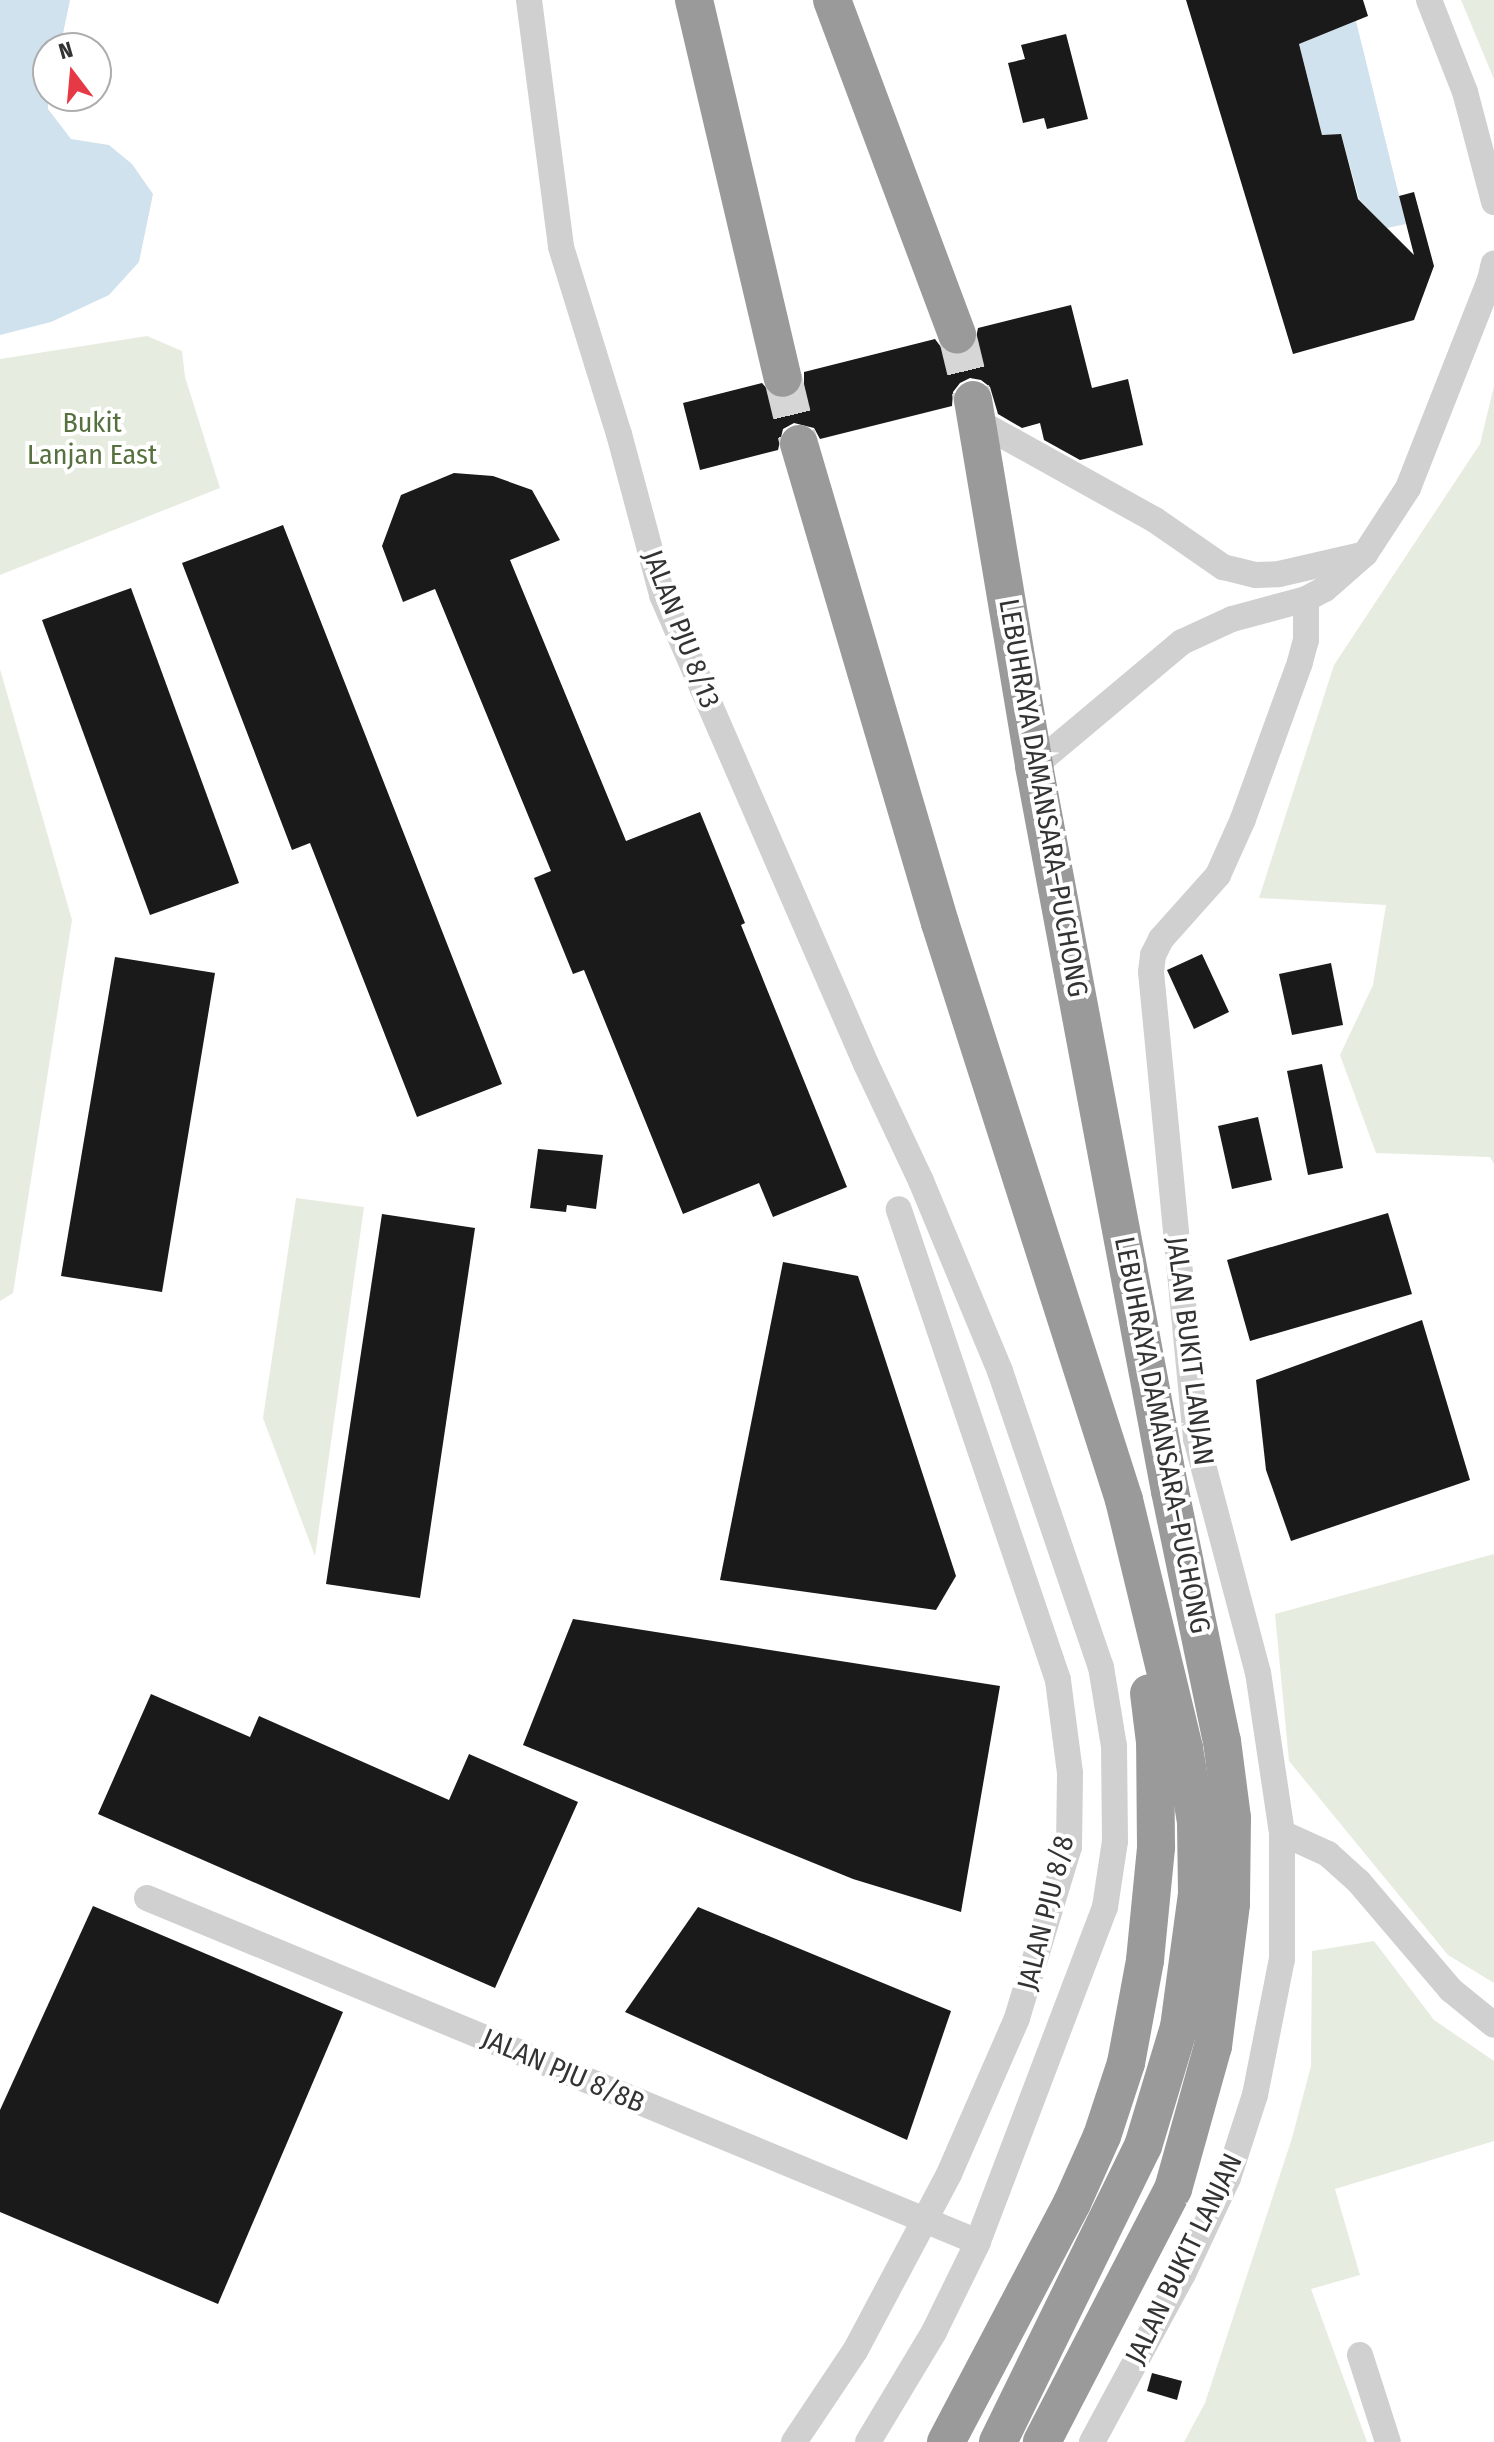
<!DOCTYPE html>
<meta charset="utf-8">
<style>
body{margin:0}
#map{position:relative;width:1494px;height:2442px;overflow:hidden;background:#fff;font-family:"Fira Sans Condensed",sans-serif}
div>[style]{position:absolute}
.green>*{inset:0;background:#e6ecdf}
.water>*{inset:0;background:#cfe2ee}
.building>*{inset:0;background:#1a1a1a}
.highway-tunnel>*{height:38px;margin-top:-19px;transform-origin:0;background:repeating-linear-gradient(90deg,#d6d6d6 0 38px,transparent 0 57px)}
.minor>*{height:26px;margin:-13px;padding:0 13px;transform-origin:13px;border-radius:13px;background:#d0d0d0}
.highway>*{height:38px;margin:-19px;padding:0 19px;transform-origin:19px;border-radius:19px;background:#9a9a9a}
span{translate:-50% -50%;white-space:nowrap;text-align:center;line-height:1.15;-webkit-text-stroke:8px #fff;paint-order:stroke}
.park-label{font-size:28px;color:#56703f}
.street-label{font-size:28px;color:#333}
.north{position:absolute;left:32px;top:32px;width:80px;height:80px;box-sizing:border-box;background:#fff;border:2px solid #adadad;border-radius:50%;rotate:344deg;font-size:22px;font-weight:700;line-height:32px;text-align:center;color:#333}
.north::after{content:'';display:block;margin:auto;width:28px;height:36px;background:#e63946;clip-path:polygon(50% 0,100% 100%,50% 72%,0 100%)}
</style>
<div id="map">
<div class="green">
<i style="clip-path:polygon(1461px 0,1494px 0,1494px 79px)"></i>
<i style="clip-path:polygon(147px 336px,182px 351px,185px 377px,220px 488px,0 575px,0 359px)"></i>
<i style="clip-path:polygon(1494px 386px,1494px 1164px,1490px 1157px,1376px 1153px,1340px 1055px,1373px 985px,1386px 905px,1259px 898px,1334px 665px,1480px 444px)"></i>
<i style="clip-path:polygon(0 669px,72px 920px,13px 1293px,0 1301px)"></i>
<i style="clip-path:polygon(296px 1198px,364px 1207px,315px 1556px,263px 1418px)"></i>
<i style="clip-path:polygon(1494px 1554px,1494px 1983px,1448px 1955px,1289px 1761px,1275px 1614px)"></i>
<i style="clip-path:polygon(1374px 1941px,1434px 2020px,1494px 2061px,1494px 2141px,1335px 2189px,1360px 2275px,1311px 2289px,1367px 2442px,1184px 2442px,1205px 2403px,1292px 2138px,1311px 2066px,1312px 1951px)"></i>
</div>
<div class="water">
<i style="clip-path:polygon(0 0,70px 0,60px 48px,48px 48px,48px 109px,71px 139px,109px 145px,132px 164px,153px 194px,139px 262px,109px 295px,51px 322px,0 335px)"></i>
<i style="clip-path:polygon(1356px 21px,1406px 224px,1387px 228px,1359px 199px,1341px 134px,1322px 135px,1299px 44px)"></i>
</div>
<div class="building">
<i style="clip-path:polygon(1186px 0,1363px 0,1368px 16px,1299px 44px,1322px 135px,1341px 134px,1358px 199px,1414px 255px,1399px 196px,1414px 192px,1434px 266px,1414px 320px,1293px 354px)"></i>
<i style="clip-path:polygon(1066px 34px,1088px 119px,1047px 129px,1044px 118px,1023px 123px,1008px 63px,1025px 59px,1021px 45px)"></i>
<i style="clip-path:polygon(1071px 305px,1092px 388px,1128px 379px,1143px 445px,1080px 460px,1044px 440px,1040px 423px,1022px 428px,998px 414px,990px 387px,981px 380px,970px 378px,960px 383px,953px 392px,952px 406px,820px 439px,814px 428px,794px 423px,783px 429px,778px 450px,700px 470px,683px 403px,762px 383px,776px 399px,789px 399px,804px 385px,804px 372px,935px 339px,944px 351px,964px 355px,974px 347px,978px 328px)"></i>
<i style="clip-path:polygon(454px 473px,493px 476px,532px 490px,560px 540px,510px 560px,626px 841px,700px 812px,745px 923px,741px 925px,847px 1187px,773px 1217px,759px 1183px,683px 1214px,584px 970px,573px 974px,534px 878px,551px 871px,435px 589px,403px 602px,382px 546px,401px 495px)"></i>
<i style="clip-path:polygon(283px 525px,502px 1084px,417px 1117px,310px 843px,292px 850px,182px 563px)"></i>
<i style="clip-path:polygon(131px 588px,239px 883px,150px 915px,42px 620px)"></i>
<i style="clip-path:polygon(1202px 954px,1229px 1012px,1194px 1029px,1167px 970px)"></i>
<i style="clip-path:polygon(115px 957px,215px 973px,162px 1292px,61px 1276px)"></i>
<i style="clip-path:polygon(1331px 963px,1343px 1025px,1292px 1035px,1279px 974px)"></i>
<i style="clip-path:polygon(1322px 1064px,1343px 1168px,1308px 1175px,1287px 1071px)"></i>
<i style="clip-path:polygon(1258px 1117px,1272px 1180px,1232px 1189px,1218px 1126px)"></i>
<i style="clip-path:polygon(538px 1149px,603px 1155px,596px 1209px,567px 1205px,566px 1212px,530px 1208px)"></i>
<i style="clip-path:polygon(1388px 1213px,1412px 1294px,1250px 1341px,1227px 1260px)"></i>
<i style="clip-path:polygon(382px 1214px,475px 1228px,420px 1598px,326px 1584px)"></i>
<i style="clip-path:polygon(783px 1262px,858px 1276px,956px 1576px,936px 1610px,720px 1580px)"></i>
<i style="clip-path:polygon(1422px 1320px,1470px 1480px,1291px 1541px,1266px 1470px,1256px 1380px)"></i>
<i style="clip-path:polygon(573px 1619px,1000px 1686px,961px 1912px,853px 1879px,523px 1745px)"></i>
<i style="clip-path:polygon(151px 1694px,250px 1737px,259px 1716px,449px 1800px,469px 1754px,578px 1802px,495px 1988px,98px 1814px)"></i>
<i style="clip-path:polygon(93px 1906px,343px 2012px,218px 2304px,0 2212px,0 2110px)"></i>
<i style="clip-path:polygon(698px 1907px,951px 2011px,907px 2140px,625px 2012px)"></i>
<i style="clip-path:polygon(1152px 2373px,1182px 2381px,1177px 2400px,1147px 2391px)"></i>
</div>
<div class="highway-tunnel">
<i style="left:957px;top:334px;width:68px;rotate:76.4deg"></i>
<i style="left:783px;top:378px;width:68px;rotate:76.4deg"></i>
</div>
<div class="minor">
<i style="left:529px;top:0;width:249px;rotate:82.6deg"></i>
<i style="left:561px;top:247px;width:196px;rotate:72.8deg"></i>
<i style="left:619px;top:434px;width:167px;rotate:75deg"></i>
<i style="left:662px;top:595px;width:511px;rotate:66.49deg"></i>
<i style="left:866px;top:1064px;width:129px;rotate:64.8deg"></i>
<i style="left:921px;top:1181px;width:206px;rotate:67.4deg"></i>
<i style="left:1000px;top:1371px;width:313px;rotate:71.2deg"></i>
<i style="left:1101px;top:1667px;width:80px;rotate:80.7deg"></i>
<i style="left:1114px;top:1746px;width:95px;rotate:89.4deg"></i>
<i style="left:1115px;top:1841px;width:67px;rotate:98.6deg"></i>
<i style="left:1105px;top:1907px;width:358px;rotate:110.8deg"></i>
<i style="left:978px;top:2242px;width:100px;rotate:116.1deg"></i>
<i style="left:934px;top:2332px;width:128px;rotate:121deg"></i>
<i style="left:1429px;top:0;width:99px;rotate:68.6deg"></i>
<i style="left:1465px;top:92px;width:114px;rotate:75.2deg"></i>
<i style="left:977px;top:421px;width:204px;rotate:29.1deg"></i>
<i style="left:1155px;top:520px;width:83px;rotate:34.7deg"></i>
<i style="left:1223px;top:567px;width:34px;rotate:14deg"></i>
<i style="left:1256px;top:575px;width:23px;rotate:-2deg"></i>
<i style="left:1279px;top:574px;width:85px;rotate:-12.9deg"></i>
<i style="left:1034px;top:766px;width:193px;rotate:-40deg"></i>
<i style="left:1182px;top:642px;width:55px;rotate:-24.7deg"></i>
<i style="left:1232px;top:619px;width:77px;rotate:-15.1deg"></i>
<i style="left:1306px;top:599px;width:21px;rotate:-28deg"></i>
<i style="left:1325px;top:589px;width:53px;rotate:-41.2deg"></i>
<i style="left:1365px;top:554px;width:79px;rotate:-56.9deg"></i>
<i style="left:1408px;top:488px;width:224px;rotate:-68.5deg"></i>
<i style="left:1490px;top:280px;width:17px;rotate:-77deg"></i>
<i style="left:1282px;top:1833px;width:51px;rotate:24.5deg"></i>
<i style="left:1328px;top:1854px;width:42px;rotate:42.1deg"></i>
<i style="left:1359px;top:1882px;width:142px;rotate:49.6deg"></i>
<i style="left:1451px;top:1990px;width:55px;rotate:39.1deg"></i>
<i style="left:147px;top:1898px;width:899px;rotate:22.49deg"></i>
<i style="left:1360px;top:2355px;width:91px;rotate:72.2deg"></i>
<i style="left:794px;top:2442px;width:110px;rotate:-56.2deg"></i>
<i style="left:855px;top:2351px;width:200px;rotate:-62deg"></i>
<i style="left:949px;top:2174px;width:170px;rotate:-66.4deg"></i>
<i style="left:1017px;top:2018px;width:179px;rotate:-73.1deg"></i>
<i style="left:1069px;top:1847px;width:74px;rotate:-89.2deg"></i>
<i style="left:1070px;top:1773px;width:94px;rotate:-97.4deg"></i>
<i style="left:1058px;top:1680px;width:497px;rotate:-108.7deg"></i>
<i style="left:1092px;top:2442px;width:191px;rotate:-61.6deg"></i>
<i style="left:1183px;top:2274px;width:106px;rotate:-64.9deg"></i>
<i style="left:1228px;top:2178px;width:87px;rotate:-72deg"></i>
<i style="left:1255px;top:2095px;width:139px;rotate:-78.8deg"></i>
<i style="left:1282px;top:1959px;width:126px;rotate:-90deg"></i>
<i style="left:1282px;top:1833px;width:162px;rotate:-98.5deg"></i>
<i style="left:1258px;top:1673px;width:242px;rotate:-104.8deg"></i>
<i style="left:1196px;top:1439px;width:469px;rotate:-95.5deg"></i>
<i style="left:1151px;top:972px;width:17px;rotate:-83deg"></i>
<i style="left:1153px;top:955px;width:18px;rotate:-63deg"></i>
<i style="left:1161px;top:939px;width:86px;rotate:-48.3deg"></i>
<i style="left:1218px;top:875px;width:61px;rotate:-65.9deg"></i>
<i style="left:1243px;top:819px;width:167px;rotate:-70deg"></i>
<i style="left:1300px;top:662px;width:23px;rotate:-75deg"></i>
<i style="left:1306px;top:640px;width:41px;rotate:-90deg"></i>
</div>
<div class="highway">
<i style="left:694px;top:0;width:388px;rotate:76.8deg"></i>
<i style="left:832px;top:0;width:357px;rotate:69.5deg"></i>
<i style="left:973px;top:400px;width:371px;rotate:80.5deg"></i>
<i style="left:1034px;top:766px;width:738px;rotate:79.38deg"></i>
<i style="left:1170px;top:1491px;width:255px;rotate:78.3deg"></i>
<i style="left:1222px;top:1741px;width:78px;rotate:82.6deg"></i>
<i style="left:1232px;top:1818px;width:86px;rotate:90.7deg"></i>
<i style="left:1231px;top:1904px;width:143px;rotate:97.2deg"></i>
<i style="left:1213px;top:2046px;width:148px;rotate:105.6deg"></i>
<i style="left:1173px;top:2189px;width:285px;rotate:117.4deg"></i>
<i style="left:799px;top:444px;width:499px;rotate:73.6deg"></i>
<i style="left:940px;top:923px;width:606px;rotate:72.31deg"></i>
<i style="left:1124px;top:1500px;width:255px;rotate:76.4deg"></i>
<i style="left:1184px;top:1748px;width:75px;rotate:80.8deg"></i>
<i style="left:1196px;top:1822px;width:72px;rotate:89.2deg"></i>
<i style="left:1197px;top:1894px;width:134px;rotate:97.7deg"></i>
<i style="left:1179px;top:2027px;width:124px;rotate:106.8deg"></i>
<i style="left:1143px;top:2146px;width:330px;rotate:116.1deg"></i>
<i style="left:946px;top:2442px;width:270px;rotate:-62.2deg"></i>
<i style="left:1072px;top:2203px;width:73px;rotate:-65.9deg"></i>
<i style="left:1102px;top:2136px;width:77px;rotate:-71.8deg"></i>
<i style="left:1126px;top:2063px;width:105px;rotate:-79.5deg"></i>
<i style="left:1145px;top:1960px;width:114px;rotate:-84.4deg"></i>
<i style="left:1156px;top:1847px;width:105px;rotate:-90.5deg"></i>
<i style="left:1155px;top:1742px;width:49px;rotate:-97deg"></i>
</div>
<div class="park-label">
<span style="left:92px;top:439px">Bukit<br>Lanjan East</span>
</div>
<div class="street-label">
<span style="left:681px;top:629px;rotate:69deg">JALAN PJU 8/13</span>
<span style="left:1043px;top:798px;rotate:80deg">LEBUHRAYA DAMANSARA–PUCHONG</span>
<span style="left:1190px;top:1351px;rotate:83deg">JALAN BUKIT LANJAN</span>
<span style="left:1162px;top:1435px;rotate:79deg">LEBUHRAYA DAMANSARA–PUCHONG</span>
<span style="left:1046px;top:1913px;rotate:-76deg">JALAN PJU 8/8</span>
<span style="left:563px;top:2071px;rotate:23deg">JALAN PJU 8/8B</span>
<span style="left:1184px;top:2259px;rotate:-64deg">JALAN BUKIT LANJAN</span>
</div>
<div class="north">N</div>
</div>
